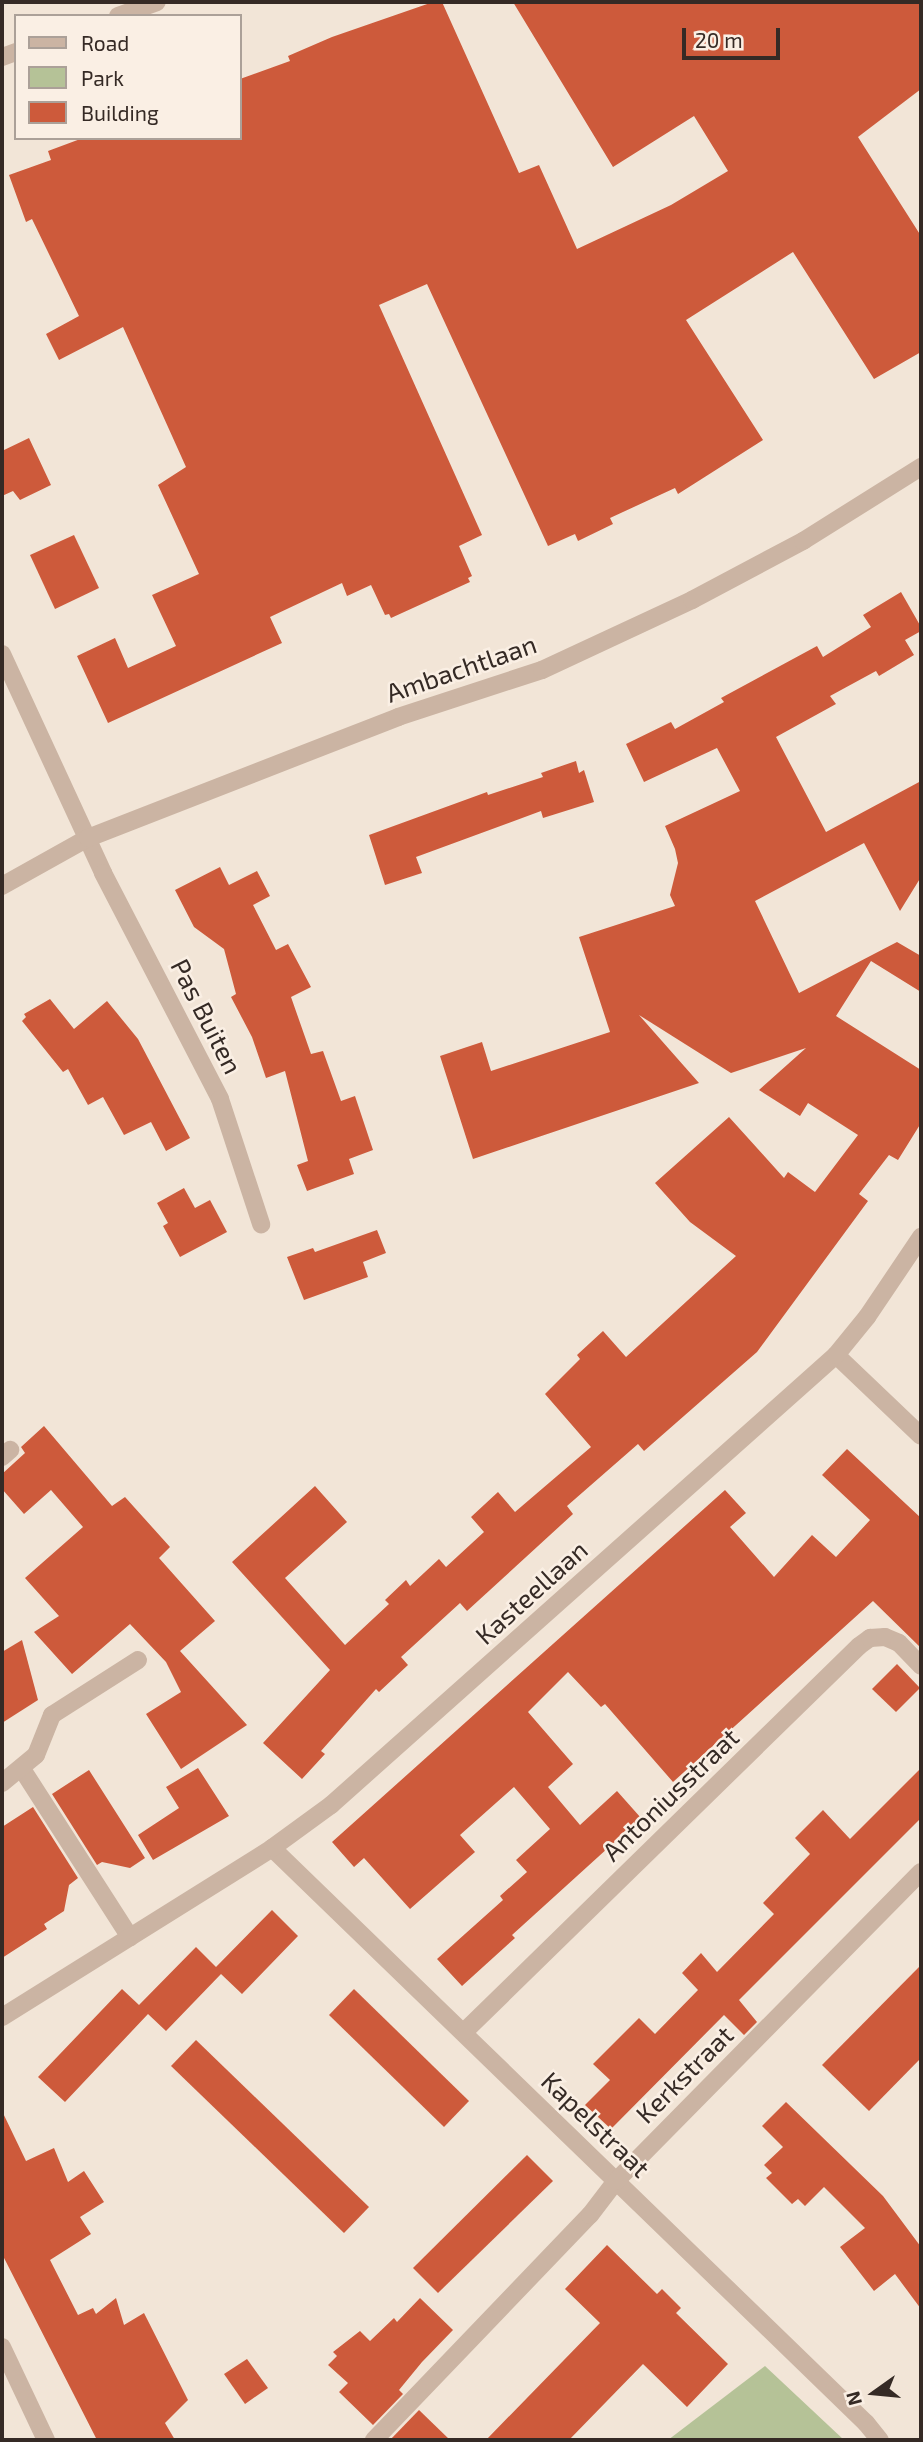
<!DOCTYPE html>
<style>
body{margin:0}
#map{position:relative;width:923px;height:2442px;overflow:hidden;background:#f2e5d7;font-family:"Exo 2",sans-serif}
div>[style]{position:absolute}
.green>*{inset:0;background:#b5c297}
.building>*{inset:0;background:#cd5a3b}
.minor>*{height:18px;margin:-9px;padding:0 9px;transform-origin:9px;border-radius:9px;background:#cbb4a3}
span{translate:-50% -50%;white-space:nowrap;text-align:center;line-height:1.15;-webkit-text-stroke:5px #faefe4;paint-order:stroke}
.street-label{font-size:26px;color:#352a25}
.frame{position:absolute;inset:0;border:4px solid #352a25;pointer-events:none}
.legend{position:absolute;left:14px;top:14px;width:228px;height:126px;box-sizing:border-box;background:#faefe4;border:2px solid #aba098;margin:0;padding:9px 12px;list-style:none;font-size:21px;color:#352a25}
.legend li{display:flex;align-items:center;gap:14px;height:35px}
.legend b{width:35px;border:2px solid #aba098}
.north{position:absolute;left:839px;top:2358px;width:70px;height:70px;-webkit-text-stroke:5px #faefe4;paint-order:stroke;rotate:255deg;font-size:19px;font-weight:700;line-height:28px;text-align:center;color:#352a25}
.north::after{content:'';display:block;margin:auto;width:24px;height:32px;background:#352a25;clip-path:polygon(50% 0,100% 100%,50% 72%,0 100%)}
.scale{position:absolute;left:682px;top:28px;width:98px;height:32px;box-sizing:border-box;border:4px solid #352a25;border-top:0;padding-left:9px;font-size:21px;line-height:24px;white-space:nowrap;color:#352a25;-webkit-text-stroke:5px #faefe4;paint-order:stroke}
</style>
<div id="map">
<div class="green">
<i style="clip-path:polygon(765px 2366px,844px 2440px,668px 2440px)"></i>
</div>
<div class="building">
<i style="clip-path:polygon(433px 2px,442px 2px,519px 173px,539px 165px,577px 249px,671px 205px,728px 171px,694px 116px,613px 167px,513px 2px,921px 2px,921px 89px,858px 137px,921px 236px,921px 352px,874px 379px,793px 252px,686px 320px,763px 440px,678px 494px,675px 488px,610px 518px,613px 524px,578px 541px,575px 534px,548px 546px,427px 284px,379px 305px,482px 535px,459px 546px,472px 576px,468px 578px,470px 582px,391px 618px,389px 614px,385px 615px,371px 585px,347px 596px,342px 583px,270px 617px,282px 643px,108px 723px,77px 656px,115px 638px,128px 668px,176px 646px,152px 595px,199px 574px,158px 485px,186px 467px,123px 327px,59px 360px,46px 334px,79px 316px,32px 219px,26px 222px,9px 175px,51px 160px,48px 151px,83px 138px,240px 138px,240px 79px,290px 61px,288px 56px,332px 37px)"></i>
<i style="clip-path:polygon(29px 438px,51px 485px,20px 500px,13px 491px,2px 496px,2px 451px)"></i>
<i style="clip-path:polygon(74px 535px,99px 588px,55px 609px,30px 555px)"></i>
<i style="clip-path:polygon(901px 592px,921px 627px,921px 631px,905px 640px,914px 655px,879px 676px,876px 671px,830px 696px,836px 704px,776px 737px,826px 832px,921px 781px,921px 877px,900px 911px,864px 843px,755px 901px,799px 993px,897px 942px,921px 956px,921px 992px,871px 961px,836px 1016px,921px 1070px,921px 1123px,898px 1160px,889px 1155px,859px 1194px,868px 1201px,757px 1352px,644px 1451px,638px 1444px,567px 1506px,573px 1514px,467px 1611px,460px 1603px,401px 1657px,408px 1665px,379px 1692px,376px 1689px,321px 1751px,325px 1754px,302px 1779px,263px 1743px,330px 1670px,232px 1562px,315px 1486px,347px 1522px,285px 1578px,345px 1645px,389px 1604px,385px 1600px,406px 1580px,410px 1586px,439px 1559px,446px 1567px,484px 1532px,471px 1517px,498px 1492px,515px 1512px,591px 1447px,545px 1394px,580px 1359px,577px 1355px,603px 1331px,626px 1357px,736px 1256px,690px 1222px,655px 1183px,729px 1117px,784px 1178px,788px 1172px,815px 1192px,858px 1135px,808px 1103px,800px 1116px,759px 1090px,806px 1048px,731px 1073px,639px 1015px,699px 1083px,473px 1159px,440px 1056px,482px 1042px,491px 1071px,610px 1032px,579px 937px,675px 906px,670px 895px,678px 863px,675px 849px,665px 826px,740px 791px,717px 748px,644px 782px,626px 744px,671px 722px,675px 729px,724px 702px,721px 698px,817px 646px,823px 657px,871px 627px,863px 615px)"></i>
<i style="clip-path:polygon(576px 761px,579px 773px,584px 770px,594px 802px,543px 818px,541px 811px,416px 857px,422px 873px,385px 885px,369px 835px,487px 792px,488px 795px,543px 777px,541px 773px)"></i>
<i style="clip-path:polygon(220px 867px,229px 885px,257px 871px,270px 896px,253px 905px,276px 950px,288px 944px,311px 987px,291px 997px,311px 1054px,323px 1051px,341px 1101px,355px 1096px,373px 1150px,349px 1159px,354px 1174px,307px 1191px,297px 1165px,308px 1161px,285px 1071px,266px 1078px,252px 1037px,231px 997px,236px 994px,224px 949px,194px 927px,175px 890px)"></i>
<i style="clip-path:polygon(50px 999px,74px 1029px,107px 1001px,138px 1039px,190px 1138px,166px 1151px,151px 1122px,124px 1135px,103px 1097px,88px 1105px,68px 1069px,63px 1072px,22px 1021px,26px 1017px,24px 1014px)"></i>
<i style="clip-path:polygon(184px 1188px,195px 1208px,210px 1200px,227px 1232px,180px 1257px,163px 1226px,168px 1223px,157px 1203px)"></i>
<i style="clip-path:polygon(377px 1230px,386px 1253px,363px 1262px,368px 1277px,304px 1300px,287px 1257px,313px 1248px,315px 1252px)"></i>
<i style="clip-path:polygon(44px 1426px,112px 1506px,125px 1497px,170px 1547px,159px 1558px,215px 1621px,180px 1651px,247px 1725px,181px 1769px,146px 1714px,181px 1692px,166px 1662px,130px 1624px,72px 1674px,34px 1632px,59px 1616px,25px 1578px,83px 1527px,51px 1490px,24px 1514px,2px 1489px,2px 1474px,25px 1453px,21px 1447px)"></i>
<i style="clip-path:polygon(847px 1449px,921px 1518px,921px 1648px,873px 1601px,673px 1782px,605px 1704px,601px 1707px,568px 1672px,528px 1712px,573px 1764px,548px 1787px,580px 1825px,617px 1791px,641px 1818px,512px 1935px,515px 1938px,462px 1986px,437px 1959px,503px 1900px,500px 1896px,527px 1872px,516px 1860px,550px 1829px,514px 1787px,460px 1835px,475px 1852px,410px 1909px,364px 1858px,354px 1867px,332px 1842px,725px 1490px,746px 1513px,730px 1527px,774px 1577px,812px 1535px,836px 1557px,870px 1520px,822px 1475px)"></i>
<i style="clip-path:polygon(22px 1640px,38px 1700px,2px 1723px,2px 1652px)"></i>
<i style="clip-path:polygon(897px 1664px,920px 1688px,896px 1712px,872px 1689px)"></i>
<i style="clip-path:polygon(198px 1768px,229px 1816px,153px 1860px,138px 1835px,179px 1808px,166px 1787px)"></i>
<i style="clip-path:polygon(921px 1768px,921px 1818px,739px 2000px,757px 2022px,744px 2035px,724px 2015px,611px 2129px,585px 2105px,610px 2080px,593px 2064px,639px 2018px,655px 2034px,698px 1990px,682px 1973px,701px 1953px,717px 1972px,774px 1914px,763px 1903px,810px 1854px,795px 1838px,823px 1810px,850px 1839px)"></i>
<i style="clip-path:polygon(89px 1770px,145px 1858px,130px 1868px,102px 1862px,97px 1865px,52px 1794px)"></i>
<i style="clip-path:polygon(33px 1807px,78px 1878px,69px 1885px,64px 1911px,44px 1924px,47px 1929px,2px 1958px,2px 1827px)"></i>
<i style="clip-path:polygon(272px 1910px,298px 1936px,242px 1994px,221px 1974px,166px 2031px,148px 2014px,65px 2102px,38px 2077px,122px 1989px,139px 2005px,196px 1947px,216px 1967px)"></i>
<i style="clip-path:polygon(921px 1965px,921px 2058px,869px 2111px,822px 2065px)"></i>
<i style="clip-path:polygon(354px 1989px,469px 2101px,444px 2127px,329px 2015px)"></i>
<i style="clip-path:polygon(196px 2040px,369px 2207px,344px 2233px,171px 2066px)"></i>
<i style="clip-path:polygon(786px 2102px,883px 2196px,921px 2247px,921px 2309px,895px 2274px,874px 2291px,840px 2247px,865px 2228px,824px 2187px,805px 2206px,798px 2199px,792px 2204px,766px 2178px,772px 2173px,764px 2165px,783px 2147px,762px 2126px)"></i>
<i style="clip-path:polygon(2px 2111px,26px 2161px,54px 2148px,68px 2182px,84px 2171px,104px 2202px,80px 2217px,91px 2234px,50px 2260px,78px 2315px,93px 2308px,96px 2314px,116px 2298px,124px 2325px,144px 2313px,188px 2400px,165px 2423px,175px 2440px,97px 2440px,2px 2254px)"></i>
<i style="clip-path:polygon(527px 2155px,553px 2181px,438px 2293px,413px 2268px)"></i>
<i style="clip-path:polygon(607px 2245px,657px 2294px,662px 2289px,681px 2308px,676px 2313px,728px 2364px,687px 2407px,643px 2364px,569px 2440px,486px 2440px,600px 2323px,565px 2289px)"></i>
<i style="clip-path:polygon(420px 2298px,453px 2330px,422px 2362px,399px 2390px,403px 2394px,373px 2425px,339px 2392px,348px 2383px,328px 2365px,337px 2356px,333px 2352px,360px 2331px,370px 2341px,394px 2318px,397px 2322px)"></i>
<i style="clip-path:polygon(247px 2359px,268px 2388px,245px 2404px,224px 2374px)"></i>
<i style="clip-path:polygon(419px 2410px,450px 2440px,390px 2440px)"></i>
</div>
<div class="minor">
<i style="left:118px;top:16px;width:41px;rotate:-19.7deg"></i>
<i style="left:2px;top:57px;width:15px;rotate:-20deg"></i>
<i style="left:2px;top:654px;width:241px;rotate:65.2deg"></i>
<i style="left:103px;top:873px;width:254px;rotate:62.6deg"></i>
<i style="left:220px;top:1099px;width:132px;rotate:71.8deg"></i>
<i style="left:2px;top:886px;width:98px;rotate:-29.2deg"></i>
<i style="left:88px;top:838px;width:333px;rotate:-21.3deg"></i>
<i style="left:398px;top:717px;width:151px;rotate:-18.1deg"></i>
<i style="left:542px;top:670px;width:166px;rotate:-25deg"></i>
<i style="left:692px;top:600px;width:126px;rotate:-28deg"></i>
<i style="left:803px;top:541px;width:139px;rotate:-32.1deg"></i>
<i style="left:836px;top:1355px;width:117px;rotate:43.6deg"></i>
<i style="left:2px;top:1457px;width:11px;rotate:-41deg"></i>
<i style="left:22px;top:1769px;width:200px;rotate:57.3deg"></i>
<i style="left:2px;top:1783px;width:44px;rotate:-39.5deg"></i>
<i style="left:36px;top:1755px;width:43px;rotate:-68.2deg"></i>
<i style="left:52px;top:1715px;width:102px;rotate:-32.6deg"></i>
<i style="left:272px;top:1848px;width:827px;rotate:44.07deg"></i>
<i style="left:866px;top:2423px;width:22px;rotate:51deg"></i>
<i style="left:2px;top:2017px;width:319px;rotate:-32deg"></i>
<i style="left:272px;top:1848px;width:73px;rotate:-36.1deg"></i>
<i style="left:331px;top:1805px;width:676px;rotate:-41.7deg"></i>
<i style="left:836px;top:1355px;width:49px;rotate:-50.8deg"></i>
<i style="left:867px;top:1317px;width:97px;rotate:-56deg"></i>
<i style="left:464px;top:2032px;width:552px;rotate:-44.34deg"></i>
<i style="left:859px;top:1646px;width:14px;rotate:-36deg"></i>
<i style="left:870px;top:1638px;width:15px;rotate:-4deg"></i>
<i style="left:885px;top:1637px;width:15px;rotate:23deg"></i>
<i style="left:899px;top:1643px;width:32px;rotate:46deg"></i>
<i style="left:2px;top:2347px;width:103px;rotate:64.7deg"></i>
<i style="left:374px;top:2440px;width:312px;rotate:-46.2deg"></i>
<i style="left:590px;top:2215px;width:43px;rotate:-52.6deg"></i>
<i style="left:616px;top:2181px;width:434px;rotate:-45.4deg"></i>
</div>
<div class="street-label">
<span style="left:461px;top:668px;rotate:-19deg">Ambachtlaan</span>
<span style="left:207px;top:1016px;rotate:63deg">Pas Buiten</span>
<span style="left:531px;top:1592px;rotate:-42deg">Kasteellaan</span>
<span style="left:670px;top:1794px;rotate:-44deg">Antoniusstraat</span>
<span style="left:684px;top:2074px;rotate:-45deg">Kerkstraat</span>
<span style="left:596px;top:2124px;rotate:44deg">Kapelstraat</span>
</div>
<div class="frame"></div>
<ul class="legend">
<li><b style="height:9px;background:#cbb4a3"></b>Road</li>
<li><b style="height:19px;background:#b5c297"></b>Park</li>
<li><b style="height:19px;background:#cd5a3b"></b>Building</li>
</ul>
<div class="north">N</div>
<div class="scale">20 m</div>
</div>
